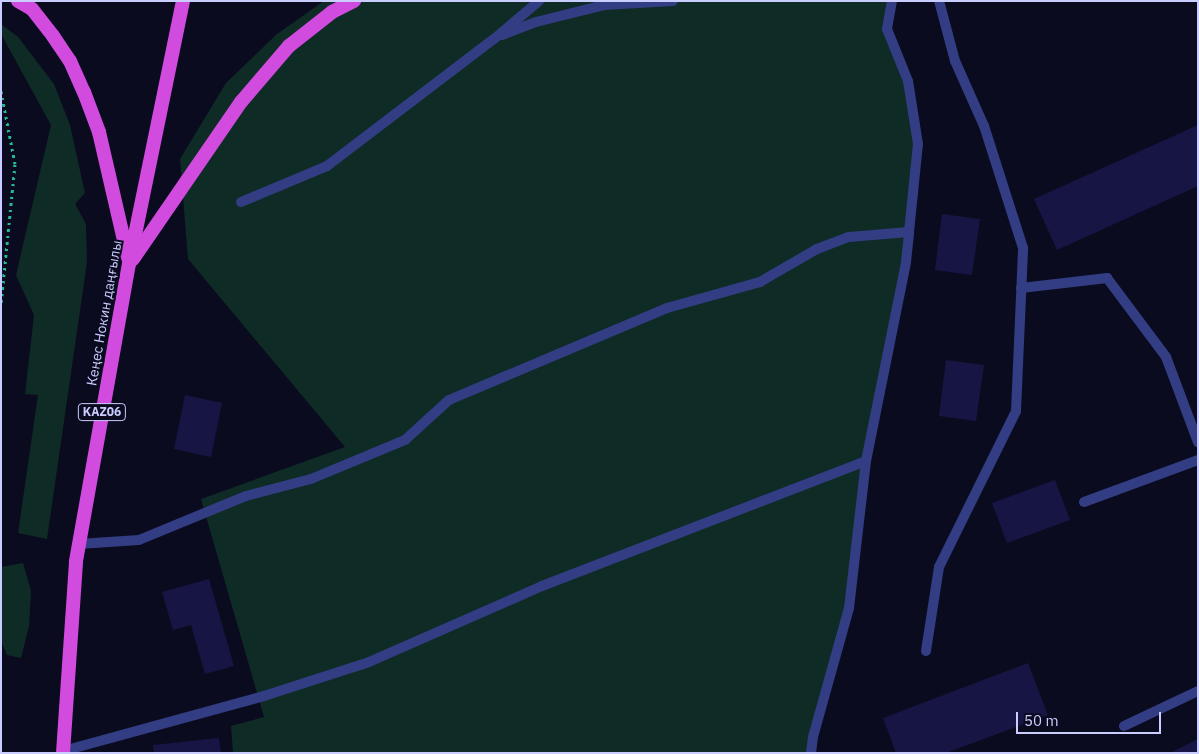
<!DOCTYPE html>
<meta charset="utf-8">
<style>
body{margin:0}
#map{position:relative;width:1199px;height:754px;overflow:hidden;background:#0b0b20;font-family:"IBM Plex Sans",sans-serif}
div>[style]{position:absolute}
.green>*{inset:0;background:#0e2b25}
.building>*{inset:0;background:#171543}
.path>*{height:3px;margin-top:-1.5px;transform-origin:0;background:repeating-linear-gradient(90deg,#24ba97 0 2.5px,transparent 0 6.5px)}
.service>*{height:10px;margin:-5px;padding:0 5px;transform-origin:5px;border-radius:5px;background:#323d83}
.trunk>*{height:14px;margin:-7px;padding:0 7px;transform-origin:7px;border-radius:7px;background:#d04bde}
span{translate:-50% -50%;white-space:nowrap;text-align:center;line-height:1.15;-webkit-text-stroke:4px #0b0b20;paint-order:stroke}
.shield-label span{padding:1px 4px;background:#0b0b20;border:1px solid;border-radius:4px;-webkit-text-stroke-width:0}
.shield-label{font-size:12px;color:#cacdff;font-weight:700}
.street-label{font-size:14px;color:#cacdff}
.frame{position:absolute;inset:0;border:2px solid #cacdff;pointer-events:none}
.scale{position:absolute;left:1016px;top:712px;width:145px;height:22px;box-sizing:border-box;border:2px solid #cacdff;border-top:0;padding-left:6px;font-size:15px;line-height:18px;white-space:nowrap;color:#cacdff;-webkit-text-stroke:4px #0b0b20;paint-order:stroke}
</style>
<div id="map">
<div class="green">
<i style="clip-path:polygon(324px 1px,892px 1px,887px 29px,908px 81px,918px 144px,909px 232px,866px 461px,849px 608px,811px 753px,233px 753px,231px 726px,264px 717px,201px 499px,345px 447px,188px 259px,180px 159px,226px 83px,277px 34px)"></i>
<i style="clip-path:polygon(1px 24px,18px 37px,54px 84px,70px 125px,85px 193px,75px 204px,86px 224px,87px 262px,47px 539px,18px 533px,38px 395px,25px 394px,34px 315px,16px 275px,51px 125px,1px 34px)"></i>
<i style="clip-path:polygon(23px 563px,31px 591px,29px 626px,21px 658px,7px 655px,1px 641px,1px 567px)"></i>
</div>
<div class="building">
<i style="clip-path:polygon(1198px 125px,1198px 186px,1057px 250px,1034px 199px)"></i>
<i style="clip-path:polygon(942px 214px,980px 219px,972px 275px,935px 270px)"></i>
<i style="clip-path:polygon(946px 360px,984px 365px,976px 421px,939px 416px)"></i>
<i style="clip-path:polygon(185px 395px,222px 403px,211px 457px,174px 449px)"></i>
<i style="clip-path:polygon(1055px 480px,1070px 520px,1007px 543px,992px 503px)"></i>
<i style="clip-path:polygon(209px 579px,234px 666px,205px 674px,191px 625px,173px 630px,162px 592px)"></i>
<i style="clip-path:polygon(1028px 663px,1048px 715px,946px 753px,896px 753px,883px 718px)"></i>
<i style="clip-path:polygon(219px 738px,221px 753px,154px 753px,153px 745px)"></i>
<i style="clip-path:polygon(1198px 739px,1198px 753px,1170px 753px)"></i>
</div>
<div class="path">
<i style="left:1px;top:91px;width:74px;rotate:79.1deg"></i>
<i style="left:15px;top:164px;width:141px;rotate:95.7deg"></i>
</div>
<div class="service">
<i style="left:502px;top:35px;width:36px;rotate:-21deg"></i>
<i style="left:536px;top:22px;width:70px;rotate:-14deg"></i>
<i style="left:604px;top:5px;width:69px;rotate:-3.3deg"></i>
<i style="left:241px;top:202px;width:93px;rotate:-22.7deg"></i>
<i style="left:327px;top:166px;width:210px;rotate:-37.3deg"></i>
<i style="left:494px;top:39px;width:59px;rotate:-40.2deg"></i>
<i style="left:1021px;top:288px;width:87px;rotate:-6.6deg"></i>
<i style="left:1107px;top:278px;width:99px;rotate:53.2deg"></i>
<i style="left:1166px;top:357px;width:91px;rotate:69.4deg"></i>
<i style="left:1084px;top:502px;width:121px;rotate:-20.2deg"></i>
<i style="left:79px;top:544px;width:60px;rotate:-3.8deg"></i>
<i style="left:139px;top:540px;width:116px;rotate:-22.4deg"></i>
<i style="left:246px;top:496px;width:67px;rotate:-14.7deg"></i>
<i style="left:311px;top:479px;width:102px;rotate:-22.5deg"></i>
<i style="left:405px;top:440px;width:59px;rotate:-42.3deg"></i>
<i style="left:449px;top:400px;width:237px;rotate:-22.9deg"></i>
<i style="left:667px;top:308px;width:97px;rotate:-15.6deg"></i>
<i style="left:760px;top:282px;width:66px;rotate:-30.1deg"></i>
<i style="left:817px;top:249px;width:34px;rotate:-21deg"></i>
<i style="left:849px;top:237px;width:60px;rotate:-4.8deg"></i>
<i style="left:926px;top:651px;width:85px;rotate:-81.2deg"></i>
<i style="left:939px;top:567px;width:174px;rotate:-63.7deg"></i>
<i style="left:1016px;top:411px;width:163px;rotate:-87.5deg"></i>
<i style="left:1023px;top:248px;width:128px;rotate:-107.7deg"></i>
<i style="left:984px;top:126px;width:71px;rotate:-114deg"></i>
<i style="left:955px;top:61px;width:62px;rotate:-104.9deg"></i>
<i style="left:1124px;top:726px;width:82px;rotate:-25.3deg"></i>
<i style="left:63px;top:751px;width:208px;rotate:-15.3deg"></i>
<i style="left:264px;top:696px;width:110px;rotate:-17.9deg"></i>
<i style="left:369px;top:662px;width:189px;rotate:-23.7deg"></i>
<i style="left:542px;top:586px;width:347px;rotate:-21.1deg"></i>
<i style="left:811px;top:753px;width:16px;rotate:-83deg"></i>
<i style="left:813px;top:737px;width:134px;rotate:-74.4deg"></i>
<i style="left:849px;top:608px;width:148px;rotate:-83.4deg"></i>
<i style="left:866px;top:461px;width:203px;rotate:-78.6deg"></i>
<i style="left:906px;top:262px;width:30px;rotate:-84deg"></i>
<i style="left:909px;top:232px;width:88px;rotate:-84.2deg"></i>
<i style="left:918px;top:144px;width:64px;rotate:-99deg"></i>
<i style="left:908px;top:81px;width:56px;rotate:-112deg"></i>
<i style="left:887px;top:29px;width:28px;rotate:-80deg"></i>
</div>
<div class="trunk">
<i style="left:18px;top:1px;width:16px;rotate:30deg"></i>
<i style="left:32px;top:9px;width:34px;rotate:52deg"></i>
<i style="left:53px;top:36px;width:30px;rotate:56deg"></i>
<i style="left:70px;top:61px;width:34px;rotate:66deg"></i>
<i style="left:84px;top:92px;width:43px;rotate:69.4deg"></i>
<i style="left:99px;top:132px;width:129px;rotate:77deg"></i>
<i style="left:133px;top:259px;width:191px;rotate:-55.5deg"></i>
<i style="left:241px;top:102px;width:74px;rotate:-49.4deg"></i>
<i style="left:289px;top:46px;width:55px;rotate:-38.3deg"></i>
<i style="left:332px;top:12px;width:25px;rotate:-27deg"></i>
<i style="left:63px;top:753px;width:192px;rotate:-86.1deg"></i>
<i style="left:76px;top:561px;width:302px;rotate:-79.9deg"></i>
<i style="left:129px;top:264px;width:268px;rotate:-78.4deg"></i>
</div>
<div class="shield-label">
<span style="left:102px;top:412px">KАZ06</span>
</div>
<div class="street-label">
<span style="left:104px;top:313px;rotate:-80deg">Кеңес Нокин даңғылы</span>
</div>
<div class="frame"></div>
<div class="scale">50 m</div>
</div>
